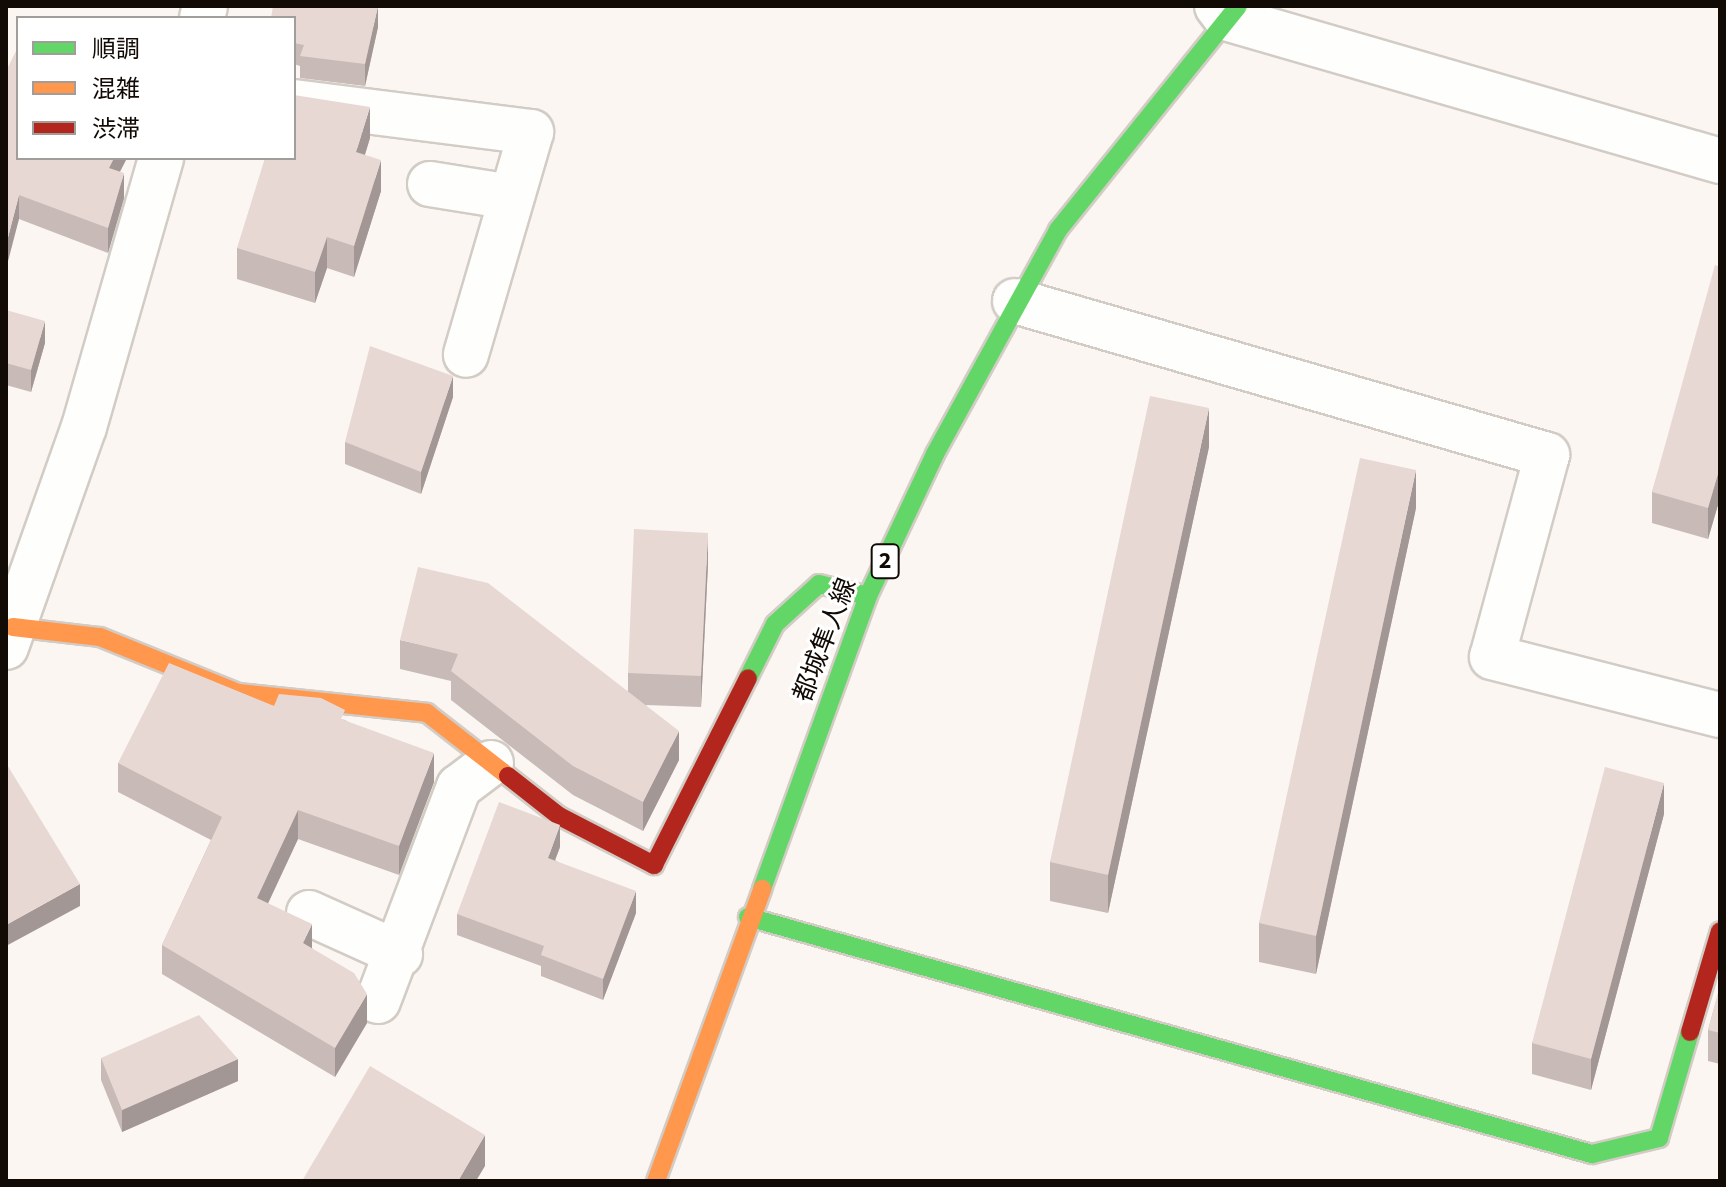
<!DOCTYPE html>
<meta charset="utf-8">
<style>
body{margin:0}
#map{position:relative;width:1726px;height:1187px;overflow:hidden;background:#fbf6f2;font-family:"Source Sans 3","Noto Sans JP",sans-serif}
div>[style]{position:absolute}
.roads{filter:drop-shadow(2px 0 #d2ccc5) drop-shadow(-2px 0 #d2ccc5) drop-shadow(0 2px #d2ccc5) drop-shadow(0 -2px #d2ccc5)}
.street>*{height:44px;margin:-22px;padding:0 22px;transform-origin:22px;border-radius:22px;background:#fefefd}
.fast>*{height:18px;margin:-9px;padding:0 9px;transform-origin:9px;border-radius:9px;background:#63d668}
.slow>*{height:18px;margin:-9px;padding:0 9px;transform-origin:9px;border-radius:9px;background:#ff974d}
.jam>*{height:18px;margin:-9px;padding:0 9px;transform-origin:9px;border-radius:9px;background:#b3261e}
.wall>*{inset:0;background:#c8bab6}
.shaded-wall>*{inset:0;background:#a29794}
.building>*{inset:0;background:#e8d8d4}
span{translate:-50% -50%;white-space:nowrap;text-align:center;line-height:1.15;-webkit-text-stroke:6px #fff;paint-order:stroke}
.shield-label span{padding:2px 6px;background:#fff;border:2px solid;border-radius:6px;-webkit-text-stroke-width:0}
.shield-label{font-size:24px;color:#120b05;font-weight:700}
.street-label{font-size:26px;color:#120b05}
.frame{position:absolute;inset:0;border:8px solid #120b05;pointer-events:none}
.legend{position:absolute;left:16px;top:16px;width:280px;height:144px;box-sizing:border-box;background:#fff;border:2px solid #a09d9b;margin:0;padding:10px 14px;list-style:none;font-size:24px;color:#120b05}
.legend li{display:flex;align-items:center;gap:16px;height:40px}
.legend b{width:40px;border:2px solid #a09d9b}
</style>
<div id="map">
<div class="roads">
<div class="street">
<i style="left:1217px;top:6px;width:15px;rotate:53deg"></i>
<i style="left:1226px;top:18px;width:514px;rotate:16.14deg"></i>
<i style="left:202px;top:18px;width:12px;rotate:-76deg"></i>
<i style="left:294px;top:102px;width:239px;rotate:7.2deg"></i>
<i style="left:531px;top:132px;width:232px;rotate:106.3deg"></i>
<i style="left:430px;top:184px;width:82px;rotate:9.1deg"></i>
<i style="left:1015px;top:301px;width:554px;rotate:16.14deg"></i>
<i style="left:1547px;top:455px;width:209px;rotate:105.2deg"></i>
<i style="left:1492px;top:657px;width:235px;rotate:14.3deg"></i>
<i style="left:6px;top:647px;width:233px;rotate:-70.5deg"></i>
<i style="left:84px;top:427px;width:280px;rotate:-74deg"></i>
<i style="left:309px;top:913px;width:100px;rotate:24.3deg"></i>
<i style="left:378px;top:1001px;width:229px;rotate:-69.3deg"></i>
<i style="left:459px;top:787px;width:40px;rotate:-37deg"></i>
</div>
<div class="fast">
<i style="left:748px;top:678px;width:60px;rotate:-63.4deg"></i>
<i style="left:775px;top:624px;width:59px;rotate:-42.3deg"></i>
<i style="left:819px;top:584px;width:50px;rotate:13.8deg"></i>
<i style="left:762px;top:889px;width:312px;rotate:-70.1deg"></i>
<i style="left:868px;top:596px;width:157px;rotate:-64.7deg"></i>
<i style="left:935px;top:454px;width:256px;rotate:-61.2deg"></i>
<i style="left:1058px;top:230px;width:287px;rotate:-51.2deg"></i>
<i style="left:748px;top:917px;width:877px;rotate:15.69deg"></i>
<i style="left:1592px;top:1154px;width:69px;rotate:-13.4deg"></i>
<i style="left:1659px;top:1138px;width:110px;rotate:-73.7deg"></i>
</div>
<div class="slow">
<i style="left:13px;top:627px;width:88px;rotate:6.6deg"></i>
<i style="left:100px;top:637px;width:149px;rotate:22.1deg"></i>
<i style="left:238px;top:693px;width:190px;rotate:6deg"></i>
<i style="left:427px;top:713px;width:103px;rotate:37.9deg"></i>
<i style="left:656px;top:1181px;width:311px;rotate:-70deg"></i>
</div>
<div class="jam">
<i style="left:508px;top:776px;width:65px;rotate:38.1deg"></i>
<i style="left:559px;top:816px;width:107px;rotate:27.3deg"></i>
<i style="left:654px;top:865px;width:209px;rotate:-63.3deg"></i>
<i style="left:1690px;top:1032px;width:105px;rotate:-73.5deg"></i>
</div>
</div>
<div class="wall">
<i style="clip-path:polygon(294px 18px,378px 27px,365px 86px,300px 78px,300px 66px,294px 64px)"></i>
<i style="clip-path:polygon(370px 138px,365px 155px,381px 191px,354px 277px,327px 268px,315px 303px,237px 279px,237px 248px)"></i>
<i style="clip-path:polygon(18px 158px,127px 158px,120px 172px,124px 198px,108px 253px,19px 219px)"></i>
<i style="clip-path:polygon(1720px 267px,1720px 498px,1708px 539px,1652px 523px,1652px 492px)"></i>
<i style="clip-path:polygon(6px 310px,45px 343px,31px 392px,6px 385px)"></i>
<i style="clip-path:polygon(453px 397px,421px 494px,345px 464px,345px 442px)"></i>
<i style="clip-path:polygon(1209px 447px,1108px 913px,1050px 901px,1050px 862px)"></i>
<i style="clip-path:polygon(1416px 508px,1316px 974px,1259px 962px,1259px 923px)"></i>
<i style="clip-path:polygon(708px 564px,701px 707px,646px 705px,679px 760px,643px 831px,573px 795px,451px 700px,451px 681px,400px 669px,400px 640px,628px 691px,628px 673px)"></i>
<i style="clip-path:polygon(274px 706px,345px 720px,434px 782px,399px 875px,298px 839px,268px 903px,312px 948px,367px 1023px,335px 1077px,162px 974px,162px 945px,211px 840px,118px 792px,118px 763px)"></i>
<i style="clip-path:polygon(1664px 814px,1591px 1090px,1532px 1074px,1532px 1043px)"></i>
<i style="clip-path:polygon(560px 847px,555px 860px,636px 913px,603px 1000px,541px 976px,541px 966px,457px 935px,457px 914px)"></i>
<i style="clip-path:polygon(1720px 986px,1720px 1064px,1708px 1061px,1708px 1030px)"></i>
<i style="clip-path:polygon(101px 1058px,238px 1081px,122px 1132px,101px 1080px)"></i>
</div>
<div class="shaded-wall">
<i style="clip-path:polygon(378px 6px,378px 27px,365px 86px,365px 64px)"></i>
<i style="clip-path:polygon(370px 107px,370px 138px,356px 183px,356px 152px)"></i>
<i style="clip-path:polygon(114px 158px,127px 158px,109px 192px,109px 168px)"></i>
<i style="clip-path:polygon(381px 160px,381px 191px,354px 277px,354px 246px)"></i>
<i style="clip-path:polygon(124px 173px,124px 198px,108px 253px,108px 228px)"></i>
<i style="clip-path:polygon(19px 195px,19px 219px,6px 269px,6px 245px)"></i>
<i style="clip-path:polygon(327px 237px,327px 268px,315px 303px,315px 272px)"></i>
<i style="clip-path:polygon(45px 321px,45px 343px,31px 392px,31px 370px)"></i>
<i style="clip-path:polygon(453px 376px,453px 397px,421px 494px,421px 472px)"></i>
<i style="clip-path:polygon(1209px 408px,1209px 447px,1108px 913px,1108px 875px)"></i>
<i style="clip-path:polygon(1720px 467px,1720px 498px,1708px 539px,1708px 508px)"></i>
<i style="clip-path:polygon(1416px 470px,1416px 508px,1316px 974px,1316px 936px)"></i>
<i style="clip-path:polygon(708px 533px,708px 564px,701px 707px,701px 676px)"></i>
<i style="clip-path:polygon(679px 731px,679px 760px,643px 831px,643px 802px)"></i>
<i style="clip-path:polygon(434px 753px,434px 782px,399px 875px,399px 846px)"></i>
<i style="clip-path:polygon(1664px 783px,1664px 814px,1591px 1090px,1591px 1059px)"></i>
<i style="clip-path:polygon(298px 810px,298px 839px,257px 927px,257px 898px)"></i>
<i style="clip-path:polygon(560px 825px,560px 847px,548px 879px,548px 858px)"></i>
<i style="clip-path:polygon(80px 884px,80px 906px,6px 946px,6px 925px)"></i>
<i style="clip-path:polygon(636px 891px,636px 913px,603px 1000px,603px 979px)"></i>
<i style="clip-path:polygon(312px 924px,312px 953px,303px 943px)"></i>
<i style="clip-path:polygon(367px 994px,367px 1023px,335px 1077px,335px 1048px)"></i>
<i style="clip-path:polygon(238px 1059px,238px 1081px,122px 1132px,122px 1110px)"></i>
<i style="clip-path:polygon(485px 1135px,485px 1166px,476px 1181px,458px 1181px)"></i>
</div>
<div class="building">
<i style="clip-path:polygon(273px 6px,378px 6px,365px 64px,300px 56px,304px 45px,294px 43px,294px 18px,271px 18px)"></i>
<i style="clip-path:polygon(18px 47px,18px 158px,114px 158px,109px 168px,124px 173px,108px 228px,19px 195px,6px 245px,6px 71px)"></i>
<i style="clip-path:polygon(294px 95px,370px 107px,356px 152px,381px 160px,354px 246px,327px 237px,315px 272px,237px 248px,265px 158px,294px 158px)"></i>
<i style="clip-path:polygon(1715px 265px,1720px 267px,1720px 467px,1708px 508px,1652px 492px)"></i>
<i style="clip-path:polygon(6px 310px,45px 321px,31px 370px,6px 363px)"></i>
<i style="clip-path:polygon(370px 346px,453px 376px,421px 472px,345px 442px)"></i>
<i style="clip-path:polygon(1150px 396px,1209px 408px,1108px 875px,1050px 862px)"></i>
<i style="clip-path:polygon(1360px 458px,1416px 470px,1316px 936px,1259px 923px)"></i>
<i style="clip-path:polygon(634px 529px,708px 533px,701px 676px,628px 673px)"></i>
<i style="clip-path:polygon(418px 567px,488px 583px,679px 731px,643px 802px,573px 766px,451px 671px,458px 654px,400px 640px)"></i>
<i style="clip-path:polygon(169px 663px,274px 706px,279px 694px,321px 698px,345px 710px,341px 719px,434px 753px,399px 846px,298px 810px,257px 898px,312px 924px,303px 943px,354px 973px,367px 994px,335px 1048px,162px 945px,222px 817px,118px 763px)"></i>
<i style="clip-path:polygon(6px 763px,80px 884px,6px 925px)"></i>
<i style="clip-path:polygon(1605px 767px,1664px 783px,1591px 1059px,1532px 1043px)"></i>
<i style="clip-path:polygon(499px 802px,560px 825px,548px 858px,636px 891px,603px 979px,541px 955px,544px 946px,457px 914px)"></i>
<i style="clip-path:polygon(1720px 986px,1720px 1033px,1708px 1030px)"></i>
<i style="clip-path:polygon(199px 1015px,238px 1059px,122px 1110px,101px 1058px)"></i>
<i style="clip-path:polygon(370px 1066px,485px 1135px,458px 1181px,302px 1181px)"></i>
</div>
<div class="shield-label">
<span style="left:885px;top:561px">2</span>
</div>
<div class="street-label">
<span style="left:825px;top:640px;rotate:-69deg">都城隼人線</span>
</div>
<div class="frame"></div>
<ul class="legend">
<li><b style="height:10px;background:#63d668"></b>順調</li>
<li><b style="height:10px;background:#ff974d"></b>混雑</li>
<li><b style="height:10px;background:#b3261e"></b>渋滞</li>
</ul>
</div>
